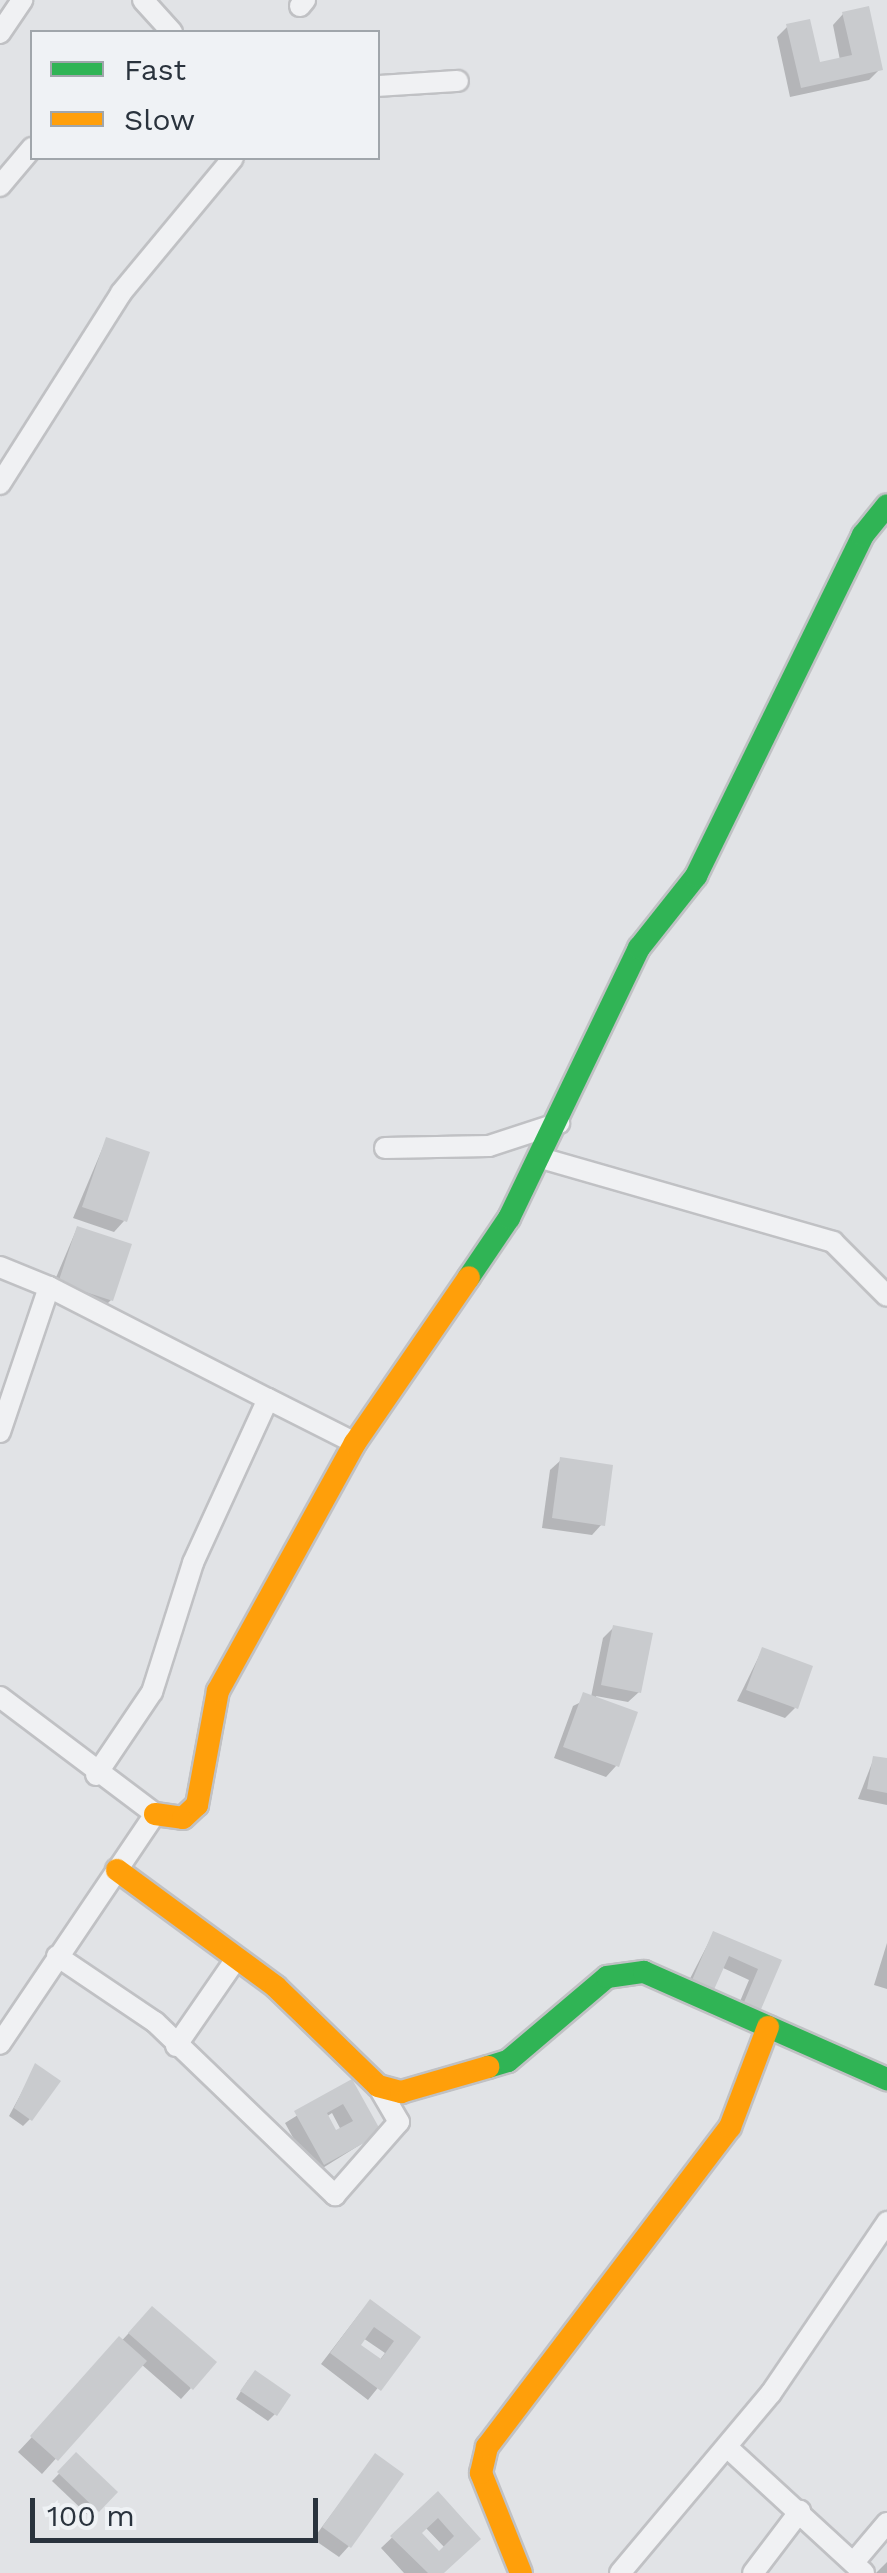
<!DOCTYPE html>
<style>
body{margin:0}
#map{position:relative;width:887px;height:2573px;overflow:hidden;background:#e1e3e6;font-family:"Work Sans",sans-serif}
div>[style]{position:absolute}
.shadow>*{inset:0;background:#0003}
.building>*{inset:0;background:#c9cbce}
.roads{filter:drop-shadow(2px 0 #c0c1c4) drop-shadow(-2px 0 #c0c1c4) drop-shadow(0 2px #c0c1c4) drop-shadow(0 -2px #c0c1c4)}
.street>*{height:20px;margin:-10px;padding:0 10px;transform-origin:10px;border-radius:10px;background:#f0f1f3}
.fast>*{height:22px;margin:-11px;padding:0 11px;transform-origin:11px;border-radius:11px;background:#30b455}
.slow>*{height:22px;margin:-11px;padding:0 11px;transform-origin:11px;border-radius:11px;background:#ff9f0a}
span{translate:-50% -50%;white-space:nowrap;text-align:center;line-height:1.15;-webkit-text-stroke:10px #eff2f5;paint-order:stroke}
.legend{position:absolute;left:30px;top:30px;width:350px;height:130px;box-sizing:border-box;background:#eff2f5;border:2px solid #a0a6ab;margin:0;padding:12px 18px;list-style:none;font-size:30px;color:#2a333d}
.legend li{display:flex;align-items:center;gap:20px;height:50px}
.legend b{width:50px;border:2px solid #a0a6ab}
.scale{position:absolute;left:30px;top:2498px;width:288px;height:45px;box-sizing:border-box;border:5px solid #2a333d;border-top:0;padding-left:12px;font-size:30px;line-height:35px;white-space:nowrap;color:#2a333d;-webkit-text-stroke:8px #eff2f5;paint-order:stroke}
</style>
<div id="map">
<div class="shadow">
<i style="clip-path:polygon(843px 14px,880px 69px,869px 80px,790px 97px,777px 37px,787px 27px,818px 65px,840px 60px,833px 25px)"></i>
<i style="clip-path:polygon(106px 1140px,124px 1221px,114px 1232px,73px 1218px)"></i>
<i style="clip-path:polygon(77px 1228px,111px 1300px,100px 1311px,49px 1294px)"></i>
<i style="clip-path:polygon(561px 1460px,602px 1524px,592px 1535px,542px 1528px,550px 1470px)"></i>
<i style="clip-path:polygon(613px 1628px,639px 1692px,628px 1702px,596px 1696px,616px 1766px,606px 1777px,554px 1758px,573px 1706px,591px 1697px,603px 1638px)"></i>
<i style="clip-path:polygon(762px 1650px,795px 1708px,785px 1718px,737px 1701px)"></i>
<i style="clip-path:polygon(874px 1758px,887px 1761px,887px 1805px,858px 1799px)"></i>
<i style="clip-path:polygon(713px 1934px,779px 1961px,733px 2018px,749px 1980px,721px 1967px,681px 1996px)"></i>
<i style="clip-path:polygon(887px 1943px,887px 1989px,874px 1985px)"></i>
<i style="clip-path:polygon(36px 2066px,30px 2119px,23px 2126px,9px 2116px)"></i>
<i style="clip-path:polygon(evenodd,351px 2082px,379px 2133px,313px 2174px,285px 2123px,351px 2082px,332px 2113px,341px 2130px,335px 2134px,326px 2117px,332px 2113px)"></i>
<i style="clip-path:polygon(evenodd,360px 2313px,418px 2338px,368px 2400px,321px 2364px,360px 2313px,363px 2338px,385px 2353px,379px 2361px,357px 2346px,363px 2338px)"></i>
<i style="clip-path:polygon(141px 2320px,191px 2388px,181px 2399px,141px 2364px,42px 2474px,18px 2452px)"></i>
<i style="clip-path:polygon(248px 2380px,275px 2414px,268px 2421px,236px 2399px)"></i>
<i style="clip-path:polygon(76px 2456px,114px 2492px,90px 2517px,52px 2481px)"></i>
<i style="clip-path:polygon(375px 2456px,349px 2546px,339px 2557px,313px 2539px)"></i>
<i style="clip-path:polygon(evenodd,437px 2495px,478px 2538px,441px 2573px,404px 2573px,381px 2548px,437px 2495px,425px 2527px,445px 2548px,438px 2555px,419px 2534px,425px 2527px)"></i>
<i style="clip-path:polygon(887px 2562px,887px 2573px,876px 2573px)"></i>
</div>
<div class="building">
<i style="clip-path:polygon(869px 6px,883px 70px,801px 88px,786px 24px,810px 19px,820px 62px,852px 55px,842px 12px)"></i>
<i style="clip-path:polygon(106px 1137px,150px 1152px,127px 1222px,82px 1207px)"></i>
<i style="clip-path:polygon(77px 1226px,132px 1244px,113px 1301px,58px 1283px)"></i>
<i style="clip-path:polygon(560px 1457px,613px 1465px,605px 1526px,552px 1518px)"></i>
<i style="clip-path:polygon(613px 1625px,653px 1633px,641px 1693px,601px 1685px)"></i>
<i style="clip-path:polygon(762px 1647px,813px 1666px,798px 1709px,746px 1690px)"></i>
<i style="clip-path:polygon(583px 1692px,638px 1712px,619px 1767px,563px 1747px)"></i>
<i style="clip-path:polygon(873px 1756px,887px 1758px,887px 1793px,867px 1789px)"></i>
<i style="clip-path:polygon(713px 1931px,782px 1960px,759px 2014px,742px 2007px,758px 1969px,729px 1956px,712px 1994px,690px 1985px)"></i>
<i style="clip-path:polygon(35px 2063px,61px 2081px,32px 2121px,14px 2108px)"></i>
<i style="clip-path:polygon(evenodd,352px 2079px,382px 2133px,324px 2165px,294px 2111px,352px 2079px,343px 2104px,353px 2121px,336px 2130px,327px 2113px,343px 2104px)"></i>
<i style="clip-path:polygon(evenodd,370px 2299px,421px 2337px,381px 2391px,330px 2353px,370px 2299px,374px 2327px,394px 2341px,381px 2359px,361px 2345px,374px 2327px)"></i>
<i style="clip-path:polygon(152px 2306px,217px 2362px,193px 2390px,128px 2333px)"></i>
<i style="clip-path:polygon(119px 2336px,147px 2361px,58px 2461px,30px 2436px)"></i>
<i style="clip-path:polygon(255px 2370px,291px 2395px,277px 2416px,240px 2391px)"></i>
<i style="clip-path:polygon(76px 2452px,118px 2492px,99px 2512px,57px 2472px)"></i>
<i style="clip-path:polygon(375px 2453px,404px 2474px,351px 2548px,322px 2527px)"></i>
<i style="clip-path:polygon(evenodd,438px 2491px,481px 2539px,444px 2573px,428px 2573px,390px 2536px,438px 2491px,438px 2518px,454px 2536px,439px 2551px,422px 2533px,438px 2518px)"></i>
</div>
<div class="roads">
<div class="street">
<i style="left:143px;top:0;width:43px;rotate:47.8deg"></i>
<i style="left:300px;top:6px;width:8px;rotate:-50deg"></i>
<i style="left:0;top:33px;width:40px;rotate:-56deg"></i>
<i style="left:378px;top:86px;width:80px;rotate:-3.6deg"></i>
<i style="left:0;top:186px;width:50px;rotate:-49.9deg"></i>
<i style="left:0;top:484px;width:226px;rotate:-57.6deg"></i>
<i style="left:121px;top:293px;width:175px;rotate:-50.3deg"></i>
<i style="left:385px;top:1148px;width:104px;rotate:-1.1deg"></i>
<i style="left:489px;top:1146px;width:74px;rotate:-18.2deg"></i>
<i style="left:541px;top:1158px;width:304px;rotate:16deg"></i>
<i style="left:833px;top:1242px;width:76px;rotate:45deg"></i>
<i style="left:0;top:1267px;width:53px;rotate:22.2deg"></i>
<i style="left:49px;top:1287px;width:153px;rotate:108.7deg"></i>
<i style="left:49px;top:1287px;width:246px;rotate:27.1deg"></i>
<i style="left:268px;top:1399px;width:180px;rotate:114.6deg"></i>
<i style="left:193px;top:1563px;width:135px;rotate:107.6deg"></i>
<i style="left:152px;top:1692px;width:100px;rotate:124deg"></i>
<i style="left:268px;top:1399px;width:97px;rotate:26.8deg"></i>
<i style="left:0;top:1697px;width:194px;rotate:37deg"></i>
<i style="left:155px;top:1814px;width:277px;rotate:124deg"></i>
<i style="left:57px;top:1956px;width:118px;rotate:34deg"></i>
<i style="left:155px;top:2022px;width:250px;rotate:43.9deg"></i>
<i style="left:335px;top:2195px;width:97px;rotate:-48.8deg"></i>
<i style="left:399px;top:2122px;width:42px;rotate:-120.3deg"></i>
<i style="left:176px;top:2046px;width:106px;rotate:-55.4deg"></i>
<i style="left:727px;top:2447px;width:186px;rotate:42.6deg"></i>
<i style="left:854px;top:2562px;width:51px;rotate:-49.8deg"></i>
<i style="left:620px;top:2573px;width:235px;rotate:-50deg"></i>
<i style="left:771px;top:2393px;width:207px;rotate:-55.8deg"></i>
<i style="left:753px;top:2573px;width:78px;rotate:-52.8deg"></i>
</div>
<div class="fast">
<i style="left:469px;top:1277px;width:71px;rotate:-55.9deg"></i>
<i style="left:509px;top:1218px;width:300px;rotate:-64.3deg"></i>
<i style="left:639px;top:948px;width:92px;rotate:-51.6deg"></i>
<i style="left:696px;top:876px;width:380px;rotate:-63.9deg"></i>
<i style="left:863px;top:535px;width:38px;rotate:-51deg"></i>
<i style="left:488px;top:2067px;width:21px;rotate:-17deg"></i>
<i style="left:508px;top:2061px;width:130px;rotate:-40.3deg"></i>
<i style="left:607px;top:1977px;width:37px;rotate:-8deg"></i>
<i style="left:644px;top:1972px;width:266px;rotate:23.8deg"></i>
</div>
<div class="slow">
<i style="left:155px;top:1814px;width:28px;rotate:8deg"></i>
<i style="left:183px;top:1818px;width:19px;rotate:-43deg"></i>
<i style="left:197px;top:1805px;width:116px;rotate:-79.6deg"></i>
<i style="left:218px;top:1691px;width:283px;rotate:-61.1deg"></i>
<i style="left:355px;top:1443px;width:201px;rotate:-55.5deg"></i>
<i style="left:117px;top:1870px;width:197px;rotate:36.3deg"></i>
<i style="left:276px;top:1987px;width:142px;rotate:44.1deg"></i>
<i style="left:378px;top:2086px;width:24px;rotate:15deg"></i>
<i style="left:401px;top:2092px;width:91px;rotate:-16deg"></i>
<i style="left:521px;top:2573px;width:108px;rotate:-111.8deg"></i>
<i style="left:481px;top:2473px;width:27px;rotate:-77deg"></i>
<i style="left:487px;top:2447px;width:402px;rotate:-52.8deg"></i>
<i style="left:730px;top:2127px;width:107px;rotate:-69.2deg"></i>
</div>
</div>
<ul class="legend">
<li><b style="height:12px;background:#30b455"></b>Fast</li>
<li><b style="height:12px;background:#ff9f0a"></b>Slow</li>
</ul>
<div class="scale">100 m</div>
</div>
